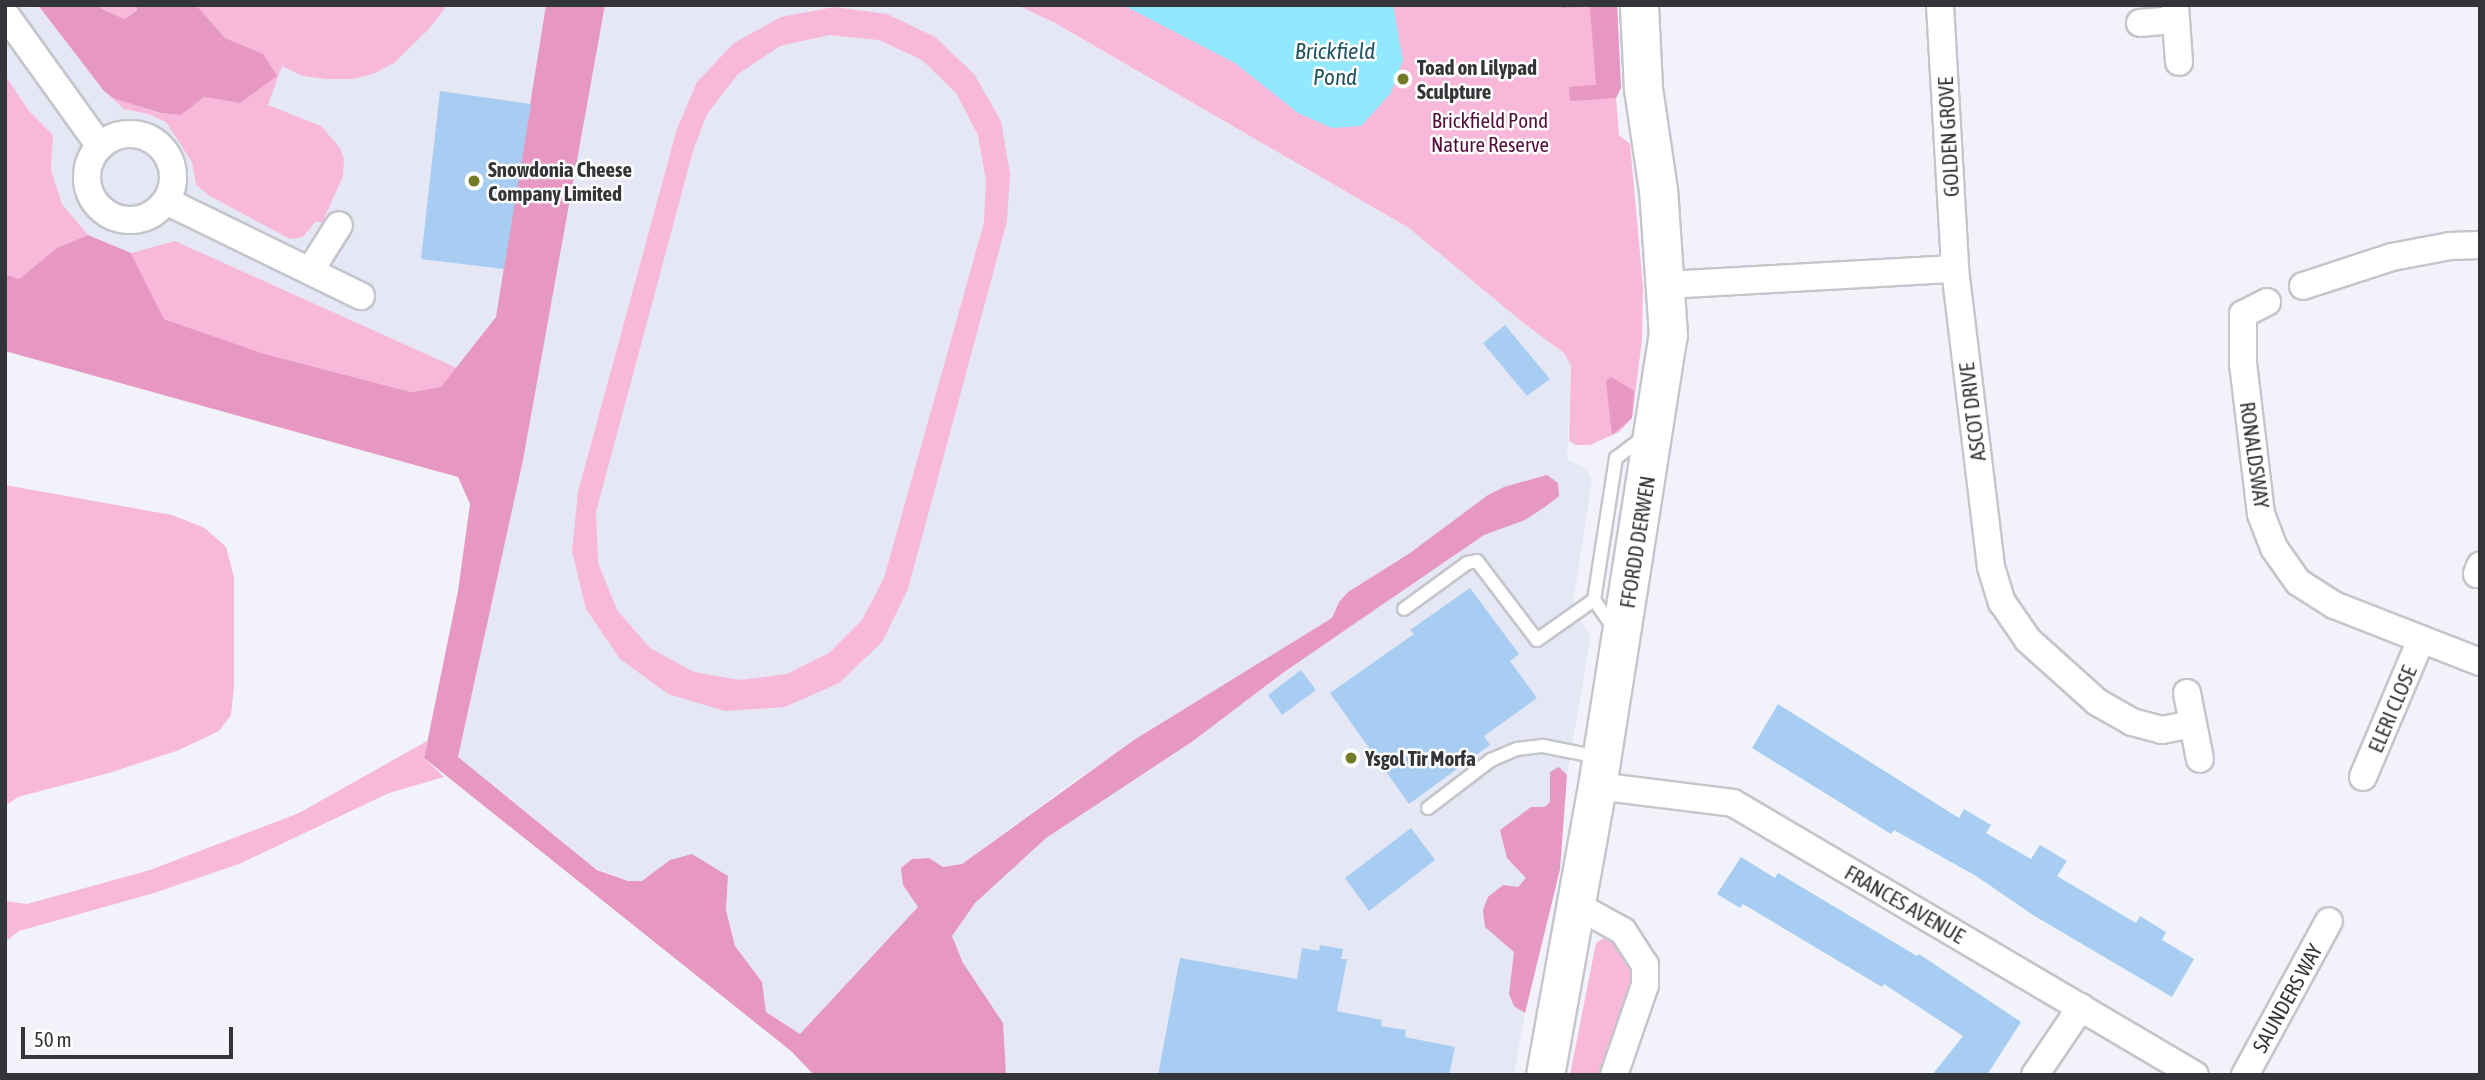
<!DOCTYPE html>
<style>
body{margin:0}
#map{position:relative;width:2485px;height:1080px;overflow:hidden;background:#f2f3fa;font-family:"Asap Condensed",sans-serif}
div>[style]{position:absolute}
.built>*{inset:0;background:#e5e7f5}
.green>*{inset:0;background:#f7b8d9}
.forest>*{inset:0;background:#e697c2}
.water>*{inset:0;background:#92e8fc}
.building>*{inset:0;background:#a7cef2}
.roads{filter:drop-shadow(2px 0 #c5c6cc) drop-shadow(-2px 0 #c5c6cc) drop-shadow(0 2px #c5c6cc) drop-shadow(0 -2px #c5c6cc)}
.lane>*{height:12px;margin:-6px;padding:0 6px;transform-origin:6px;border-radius:6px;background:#fff}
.street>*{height:26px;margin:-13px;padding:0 13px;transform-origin:13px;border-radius:13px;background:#fff}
.street>.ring{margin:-13px;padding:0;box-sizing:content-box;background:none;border:26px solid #fff;border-radius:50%}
.secondary>*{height:37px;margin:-18.5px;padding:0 18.5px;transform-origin:18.5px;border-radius:18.5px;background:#fff}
.dots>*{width:19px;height:19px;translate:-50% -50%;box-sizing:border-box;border:4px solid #fff;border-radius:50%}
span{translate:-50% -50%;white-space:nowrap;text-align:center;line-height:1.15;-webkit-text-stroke:5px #fff;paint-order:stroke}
.poi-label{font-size:21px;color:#343538;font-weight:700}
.left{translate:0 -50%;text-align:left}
.park-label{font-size:21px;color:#540e3b}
.street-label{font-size:21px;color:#343538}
.water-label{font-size:23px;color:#255661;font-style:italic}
.frame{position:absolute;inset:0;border:7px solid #343538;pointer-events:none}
.scale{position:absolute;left:21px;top:1027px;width:212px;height:32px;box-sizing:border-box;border:4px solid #343538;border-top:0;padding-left:9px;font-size:21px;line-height:24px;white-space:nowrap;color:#343538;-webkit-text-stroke:5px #fff;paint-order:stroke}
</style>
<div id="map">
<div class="built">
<i style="clip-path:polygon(5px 5px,546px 5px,496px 317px,457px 368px,175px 241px,131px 253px,88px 235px,62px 204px,51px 170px,53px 135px,5px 88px)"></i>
<i style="clip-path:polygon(605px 5px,1017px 5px,1055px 23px,1409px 228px,1521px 321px,1564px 353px,1571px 365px,1567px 459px,1587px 469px,1592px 480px,1572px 610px,1591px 635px,1567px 775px,1560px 869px,1525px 1013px,1514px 1075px,820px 1075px,928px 907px,1478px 534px,1488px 496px,1410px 553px,1348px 592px,1339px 602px,1332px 618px,1077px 779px,962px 864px,943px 867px,929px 858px,912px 859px,901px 868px,919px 907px,800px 1034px,766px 1012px,762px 982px,735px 946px,726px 910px,728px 876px,670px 860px,642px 881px,628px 881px,597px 869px,458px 757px,523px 460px)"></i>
</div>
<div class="green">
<i style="clip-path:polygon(94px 5px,137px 5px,137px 9px,124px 19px)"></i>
<i style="clip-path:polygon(196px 5px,447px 5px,429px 29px,394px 63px,373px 74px,353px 79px,327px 79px,303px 76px,282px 66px,268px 105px,321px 126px,340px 148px,344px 160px,343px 176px,322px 223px,316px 221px,303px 237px,290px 239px,210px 196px,196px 185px,192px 162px,166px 122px,148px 114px,124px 109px,104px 91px,115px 99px,160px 113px,181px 115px,204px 97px,240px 103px,263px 54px,225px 38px)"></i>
<i style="clip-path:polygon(1017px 5px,1617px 5px,1621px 88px,1616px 98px,1619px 135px,1630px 144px,1643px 287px,1642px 340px,1632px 418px,1619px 432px,1590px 445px,1576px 445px,1569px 441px,1571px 366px,1564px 353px,1521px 321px,1409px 228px,1055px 23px)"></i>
<i style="clip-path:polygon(evenodd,834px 7px,887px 14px,935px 37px,974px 74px,1001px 121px,1010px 174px,1007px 221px,908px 589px,882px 642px,839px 683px,785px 707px,725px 711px,668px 694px,620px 659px,586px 609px,572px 551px,578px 492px,677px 129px,697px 82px,734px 43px,781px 17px,834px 7px,829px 35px,879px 40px,922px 60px,956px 93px,978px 135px,986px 181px,984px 223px,884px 578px,862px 620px,829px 653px,787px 674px,740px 680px,694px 672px,650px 648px,617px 610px,598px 563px,596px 512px,693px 151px,707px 114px,738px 74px,780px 46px,829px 35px)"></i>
<i style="clip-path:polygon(5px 75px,29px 111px,53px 135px,51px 170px,62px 204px,88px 235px,57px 248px,19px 279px,5px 274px)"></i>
<i style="clip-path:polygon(175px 241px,457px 368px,441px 387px,411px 392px,265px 354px,164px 319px,131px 253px)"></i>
<i style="clip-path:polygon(5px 485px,172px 515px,205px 528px,226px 547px,234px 577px,234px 686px,231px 715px,219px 731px,179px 750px,109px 773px,18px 797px,5px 806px)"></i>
<i style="clip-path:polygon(427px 741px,424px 758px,444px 777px,389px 793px,239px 864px,154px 893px,19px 931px,5px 942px,5px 901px,27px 904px,150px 870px,299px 813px)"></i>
<i style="clip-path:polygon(1604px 938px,1617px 943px,1632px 968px,1634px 988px,1619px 1034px,1600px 1075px,1570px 1075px,1596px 943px)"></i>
</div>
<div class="forest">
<i style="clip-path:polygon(38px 5px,94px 5px,124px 19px,137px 10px,137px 5px,196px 5px,225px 38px,263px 54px,277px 76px,240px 103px,204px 97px,181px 115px,161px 113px,115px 99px,104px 91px)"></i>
<i style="clip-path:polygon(546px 5px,605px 5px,523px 460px,458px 757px,597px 870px,628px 881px,642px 881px,670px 860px,692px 854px,728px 876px,726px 910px,735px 946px,762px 982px,766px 1012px,800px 1034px,918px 907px,903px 885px,901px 868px,912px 859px,929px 858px,943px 867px,962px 864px,1134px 740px,1332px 618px,1339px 602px,1348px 592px,1410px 553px,1488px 495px,1504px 487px,1547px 475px,1558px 483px,1559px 496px,1545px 507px,1525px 520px,1484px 535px,1284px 672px,1193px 741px,1046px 838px,975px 903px,952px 936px,963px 963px,1003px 1023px,1006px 1075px,814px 1075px,791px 1051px,424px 758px,458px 591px,470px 504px,458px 477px,5px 351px,5px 274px,19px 279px,57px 248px,88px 235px,131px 253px,164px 319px,265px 354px,411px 392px,441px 387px,496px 317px)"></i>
<i style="clip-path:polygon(1562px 5px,1617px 5px,1621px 88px,1616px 98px,1570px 101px,1569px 87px,1596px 85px,1590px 6px,1562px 8px)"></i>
<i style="clip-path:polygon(1611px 377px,1634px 391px,1632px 418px,1612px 435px,1606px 381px)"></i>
<i style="clip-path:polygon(1559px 767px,1567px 775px,1560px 869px,1525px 1013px,1514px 1006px,1509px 994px,1514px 952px,1485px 927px,1483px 910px,1488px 897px,1503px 885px,1518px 887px,1526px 878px,1507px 858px,1500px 830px,1531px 807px,1545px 807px,1550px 802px,1550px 772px)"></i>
</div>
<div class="water">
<i style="clip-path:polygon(1123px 5px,1393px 5px,1403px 60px,1391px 93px,1361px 126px,1332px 128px,1298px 113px,1235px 63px)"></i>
</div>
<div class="building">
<i style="clip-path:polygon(440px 91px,531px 104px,504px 269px,421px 259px)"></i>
<i style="clip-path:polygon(1505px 325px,1550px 379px,1527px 396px,1483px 343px)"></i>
<i style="clip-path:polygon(1470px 588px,1519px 654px,1510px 661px,1537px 698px,1484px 736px,1490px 745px,1409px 804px,1330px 693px,1414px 634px,1410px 630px)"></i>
<i style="clip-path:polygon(1301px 670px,1316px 690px,1282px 715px,1268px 695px)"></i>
<i style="clip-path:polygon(1778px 704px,1959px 818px,1964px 809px,1991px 825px,1986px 833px,2031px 859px,2040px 845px,2067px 861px,2057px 876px,2136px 923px,2140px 916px,2166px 932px,2162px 940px,2194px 959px,2172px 997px,2033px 915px,1976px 876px,1894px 830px,1891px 834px,1752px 748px)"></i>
<i style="clip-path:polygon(1411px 828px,1435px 860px,1369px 911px,1345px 878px)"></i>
<i style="clip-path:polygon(1741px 857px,1775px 878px,1778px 873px,1917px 956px,1919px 954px,2021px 1022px,1987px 1075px,1932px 1075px,1963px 1036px,1884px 984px,1882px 987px,1743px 904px,1740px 908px,1717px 894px)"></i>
<i style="clip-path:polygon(1320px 945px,1343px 949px,1341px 959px,1347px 959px,1337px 1011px,1382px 1020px,1381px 1026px,1406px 1030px,1405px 1037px,1455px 1047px,1449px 1075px,1158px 1075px,1180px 958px,1297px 979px,1302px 948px,1319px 951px)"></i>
</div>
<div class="roads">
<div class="lane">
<i style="left:1404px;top:609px;width:78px;rotate:-36.1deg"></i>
<i style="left:1467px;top:563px;width:10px;rotate:-11deg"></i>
<i style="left:1477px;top:561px;width:99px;rotate:52.8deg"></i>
<i style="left:1537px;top:640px;width:70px;rotate:-35.1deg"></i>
<i style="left:1613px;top:627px;width:33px;rotate:-125deg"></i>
<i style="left:1594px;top:600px;width:144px;rotate:-81.2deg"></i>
<i style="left:1616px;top:458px;width:36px;rotate:-37deg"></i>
<i style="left:1428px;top:808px;width:79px;rotate:-37.3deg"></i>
<i style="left:1491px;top:760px;width:28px;rotate:-23deg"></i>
<i style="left:1517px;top:749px;width:26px;rotate:-7deg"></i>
<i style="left:1543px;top:746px;width:56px;rotate:11.3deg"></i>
</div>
<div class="street">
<i style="left:1940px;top:5px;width:264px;rotate:86.7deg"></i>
<i style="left:2175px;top:5px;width:57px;rotate:86deg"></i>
<i style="left:5px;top:14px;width:163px;rotate:54.3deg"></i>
<i style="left:2140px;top:23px;width:36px;rotate:-5deg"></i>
<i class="ring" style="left:87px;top:134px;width:60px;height:60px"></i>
<i style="left:166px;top:201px;width:217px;rotate:26deg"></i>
<i style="left:310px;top:271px;width:54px;rotate:-57.8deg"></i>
<i style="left:1666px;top:285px;width:289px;rotate:-3.2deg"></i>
<i style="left:1955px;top:269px;width:300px;rotate:83.1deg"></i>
<i style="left:1991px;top:567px;width:37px;rotate:73deg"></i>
<i style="left:2002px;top:602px;width:46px;rotate:55.6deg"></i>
<i style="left:2028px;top:640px;width:93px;rotate:41.9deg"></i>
<i style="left:2097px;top:702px;width:40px;rotate:29.7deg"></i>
<i style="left:2132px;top:722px;width:31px;rotate:15deg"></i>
<i style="left:2162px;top:730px;width:31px;rotate:-11deg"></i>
<i style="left:2303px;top:286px;width:94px;rotate:-18deg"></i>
<i style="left:2392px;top:257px;width:59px;rotate:-10.7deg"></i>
<i style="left:2450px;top:246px;width:30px;rotate:-2deg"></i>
<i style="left:2267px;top:302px;width:27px;rotate:153deg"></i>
<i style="left:2243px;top:314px;width:49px;rotate:90deg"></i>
<i style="left:2243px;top:363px;width:152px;rotate:83.2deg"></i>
<i style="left:2261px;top:514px;width:36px;rotate:69deg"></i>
<i style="left:2274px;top:548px;width:42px;rotate:54.8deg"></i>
<i style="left:2298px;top:582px;width:43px;rotate:32.6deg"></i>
<i style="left:2334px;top:605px;width:157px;rotate:21.3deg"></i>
<i style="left:2477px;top:574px;width:9px;rotate:-69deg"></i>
<i style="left:2187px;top:693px;width:67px;rotate:78.9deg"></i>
<i style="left:2363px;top:777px;width:147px;rotate:-67.1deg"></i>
<i style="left:1597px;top:786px;width:137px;rotate:7.1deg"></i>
<i style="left:1733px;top:803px;width:536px;rotate:30.49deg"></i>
<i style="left:1576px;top:905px;width:54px;rotate:29deg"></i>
<i style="left:1623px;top:931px;width:40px;rotate:57.1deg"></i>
<i style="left:1645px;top:965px;width:20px;rotate:90deg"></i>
<i style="left:1645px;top:985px;width:95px;rotate:109deg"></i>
<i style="left:2035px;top:1075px;width:82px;rotate:-55.9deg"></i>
<i style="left:2245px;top:1075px;width:175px;rotate:-61.4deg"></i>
</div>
<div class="secondary">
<i style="left:1545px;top:1075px;width:294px;rotate:-79.8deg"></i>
<i style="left:1597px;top:786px;width:457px;rotate:-81.1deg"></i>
<i style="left:1668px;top:335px;width:145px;rotate:-93.9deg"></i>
<i style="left:1658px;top:190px;width:103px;rotate:-98.4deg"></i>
<i style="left:1643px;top:88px;width:83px;rotate:-92.8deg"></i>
</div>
</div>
<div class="dots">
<i style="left:1403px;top:79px;background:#727b26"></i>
<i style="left:474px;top:181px;background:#727b26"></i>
<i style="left:1351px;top:758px;background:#727b26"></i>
</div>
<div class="poi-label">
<span class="left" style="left:1417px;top:79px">Toad on Lilypad<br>Sculpture</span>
<span class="left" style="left:488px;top:181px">Snowdonia Cheese<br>Company Limited</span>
<span class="left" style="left:1365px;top:758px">Ysgol Tir Morfa</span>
</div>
<div class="park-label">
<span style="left:1490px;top:132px">Brickfield Pond<br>Nature Reserve</span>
</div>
<div class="street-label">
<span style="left:1948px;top:137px;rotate:-93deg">GOLDEN GROVE</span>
<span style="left:1972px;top:412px;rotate:-97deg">ASCOT DRIVE</span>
<span style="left:2255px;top:455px;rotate:82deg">RONALDSWAY</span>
<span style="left:1637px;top:542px;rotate:-81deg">FFORDD DERWEN</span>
<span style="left:2392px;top:709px;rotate:-67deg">ELERI CLOSE</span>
<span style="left:1905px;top:904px;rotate:30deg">FRANCES AVENUE</span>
<span style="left:2287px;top:998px;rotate:-61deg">SAUNDERS WAY</span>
</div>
<div class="water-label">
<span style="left:1335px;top:64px">Brickfield<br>Pond</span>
</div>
<div class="frame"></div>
<div class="scale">50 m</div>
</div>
